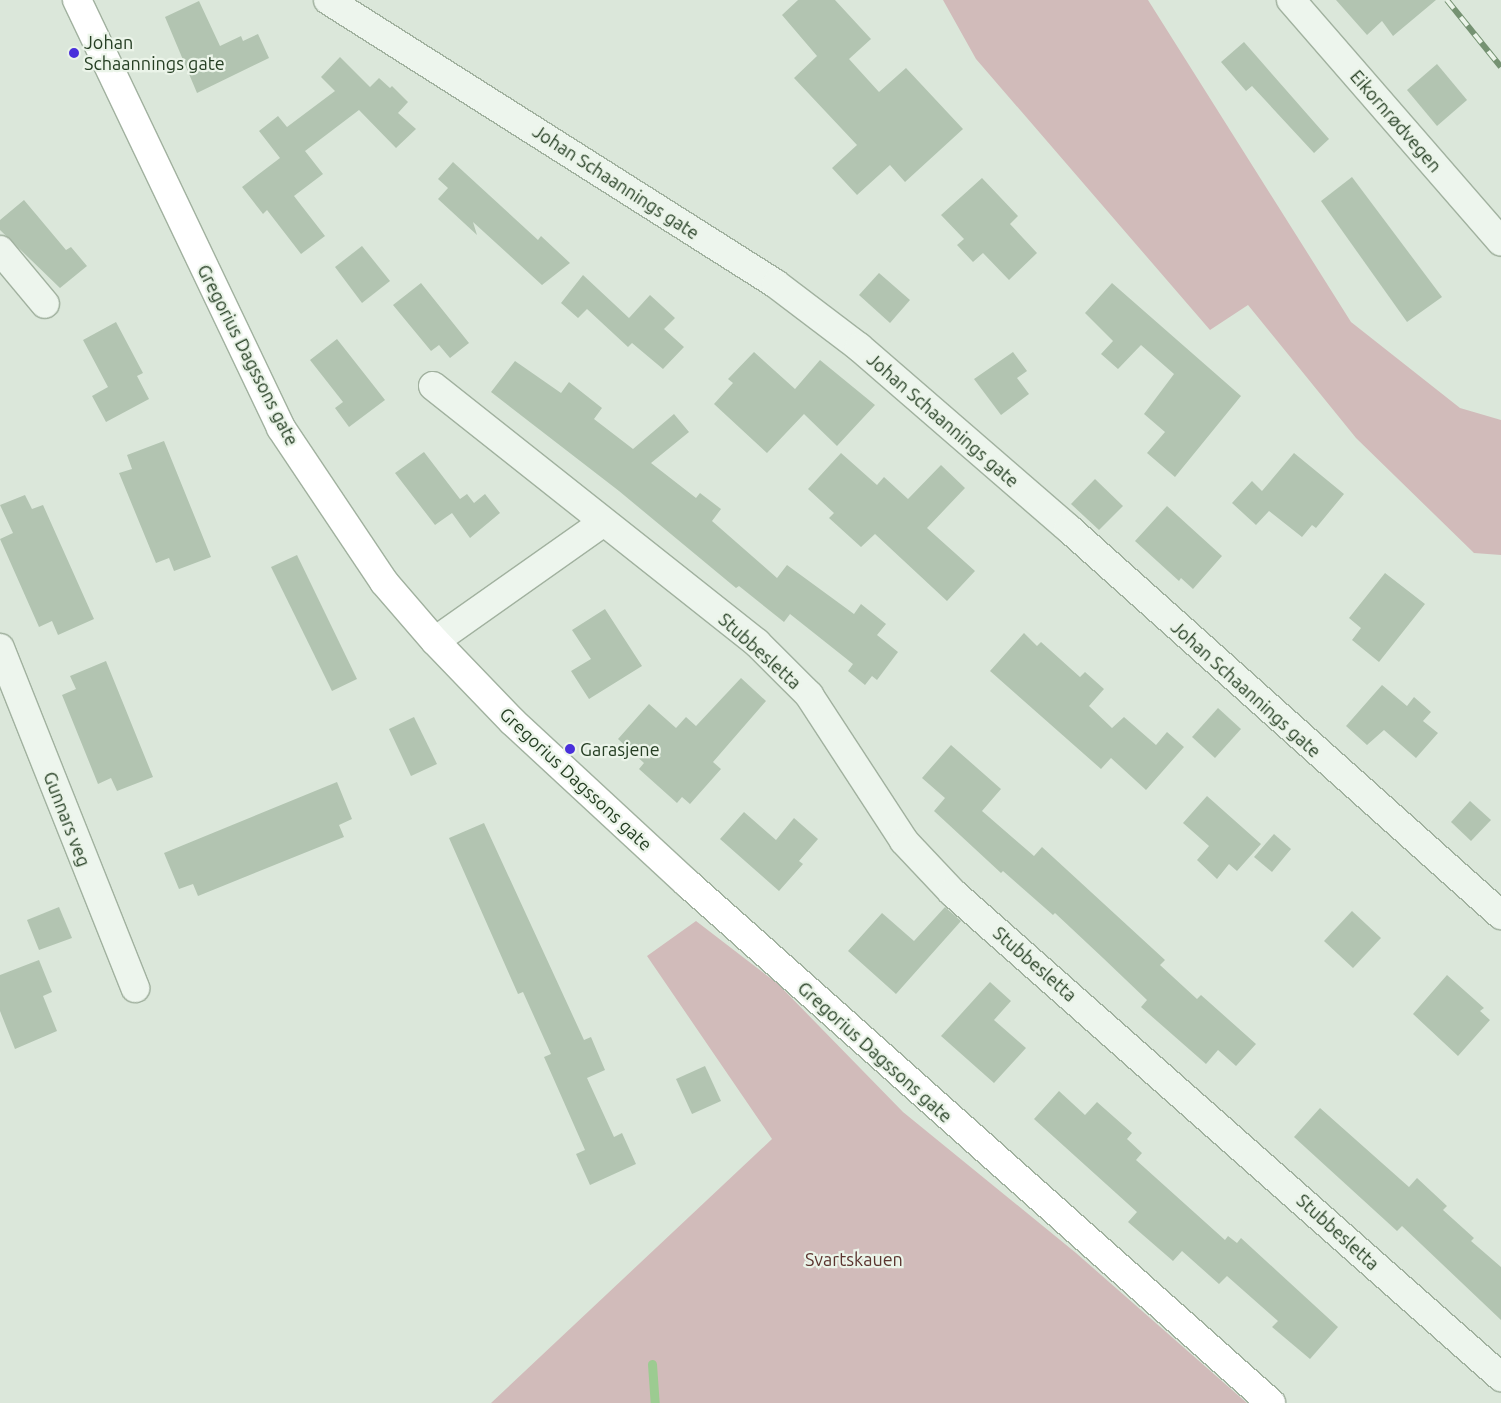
<!DOCTYPE html>
<meta charset="utf-8">
<style>
body{margin:0}
#map{position:relative;width:1501px;height:1403px;overflow:hidden;background:#dbe7da;font-family:Ubuntu,sans-serif}
div>[style]{position:absolute}
.green>*{inset:0;background:#d1bbba}
.stream>*{height:9px;margin:-4.5px;padding:0 4.5px;transform-origin:4.5px;border-radius:4.5px;background:#9ccb91}
.building>*{inset:0;background:#b2c4b1}
.roads{filter:drop-shadow(1px 0 #a1b19f) drop-shadow(-1px 0 #a1b19f) drop-shadow(0 1px #a1b19f) drop-shadow(0 -1px #a1b19f)}
.street>*{height:28px;margin:-14px;padding:0 14px;transform-origin:14px;border-radius:14px;background:#edf5ed}
.secondary>*{height:28px;margin:-14px;padding:0 14px;transform-origin:14px;border-radius:14px;background:#fff}
.rail>*{height:5.5px;margin-top:-2.75px;transform-origin:0;background:repeating-linear-gradient(90deg,#ebf4e9 0 11px,#759272 0 22px);box-sizing:border-box;border-block:1px solid #759272}
.dots>*{width:14px;height:14px;translate:-50% -50%;box-sizing:border-box;border:2px solid #ebf4e9;border-radius:50%}
span{translate:-50% -50%;white-space:nowrap;text-align:center;line-height:1.15;-webkit-text-stroke:4.5px #ebf4e9;paint-order:stroke}
.poi-label{font-size:18px;color:#253e23}
.left{translate:0 -50%;text-align:left}
.street-label{font-size:18px;color:#253e23}
.park-label{font-size:18px;color:#5b342f}
</style>
<div id="map">
<div class="green">
<i style="clip-path:polygon(943px 0,1148px 0,1351px 322px,1460px 408px,1501px 420px,1501px 555px,1474px 553px,1356px 438px,1248px 305px,1210px 330px,976px 59px)"></i>
<i style="clip-path:polygon(696px 921px,778px 984px,903px 1112px,1076px 1253px,1247px 1403px,491px 1403px,772px 1139px,647px 956px)"></i>
</div>
<div class="stream">
<i style="left:652px;top:1364px;width:39px;rotate:86deg"></i>
</div>
<div class="building">
<i style="clip-path:polygon(798px 0,835px 0,871px 39px,849px 59px,879px 92px,906px 68px,963px 129px,905px 182px,890px 165px,857px 195px,832px 168px,857px 145px,794px 78px,817px 56px,782px 15px)"></i>
<i style="clip-path:polygon(1336px 0,1436px 0,1393px 36px,1382px 21px,1367px 35px)"></i>
<i style="clip-path:polygon(199px 1px,220px 46px,241px 36px,243px 41px,258px 34px,269px 58px,197px 93px,165px 17px)"></i>
<i style="clip-path:polygon(1244px 42px,1329px 139px,1314px 153px,1252px 86px,1246px 91px,1221px 62px)"></i>
<i style="clip-path:polygon(340px 57px,370px 87px,379px 78px,390px 88px,392px 86px,408px 102px,398px 113px,416px 129px,396px 148px,359px 110px,305px 151px,323px 174px,294px 196px,325px 236px,301px 254px,267px 210px,263px 214px,242px 187px,280px 158px,259px 131px,278px 116px,287px 127px,335px 91px,321px 77px)"></i>
<i style="clip-path:polygon(1437px 64px,1467px 100px,1437px 126px,1407px 90px)"></i>
<i style="clip-path:polygon(453px 162px,538px 240px,541px 236px,570px 263px,542px 285px,473px 222px,477px 235px,438px 199px,448px 188px,438px 179px)"></i>
<i style="clip-path:polygon(1352px 177px,1442px 297px,1407px 322px,1321px 201px)"></i>
<i style="clip-path:polygon(982px 178px,1018px 216px,1010px 224px,1037px 253px,1009px 280px,983px 253px,973px 262px,957px 245px,964px 239px,941px 215px)"></i>
<i style="clip-path:polygon(24px 200px,66px 250px,71px 247px,87px 266px,60px 288px,0 230px,0 220px)"></i>
<i style="clip-path:polygon(362px 246px,390px 281px,362px 303px,335px 267px)"></i>
<i style="clip-path:polygon(879px 273px,910px 300px,890px 323px,859px 295px)"></i>
<i style="clip-path:polygon(583px 275px,629px 318px,650px 295px,675px 318px,664px 329px,684px 347px,663px 369px,632px 343px,628px 347px,587px 309px,578px 318px,561px 303px)"></i>
<i style="clip-path:polygon(421px 283px,469px 343px,450px 358px,439px 345px,431px 351px,393px 305px)"></i>
<i style="clip-path:polygon(1112px 283px,1241px 396px,1175px 477px,1147px 453px,1165px 432px,1144px 414px,1174px 374px,1141px 345px,1118px 369px,1101px 354px,1113px 341px,1085px 313px)"></i>
<i style="clip-path:polygon(116px 322px,143px 373px,137px 376px,149px 399px,106px 422px,92px 396px,108px 387px,83px 340px)"></i>
<i style="clip-path:polygon(337px 339px,385px 400px,349px 427px,335px 408px,343px 402px,310px 360px)"></i>
<i style="clip-path:polygon(754px 352px,795px 389px,820px 360px,875px 405px,837px 446px,804px 414px,767px 453px,714px 404px,733px 383px,728px 379px)"></i>
<i style="clip-path:polygon(1013px 352px,1027px 371px,1017px 378px,1029px 394px,1001px 415px,974px 379px)"></i>
<i style="clip-path:polygon(515px 361px,561px 393px,569px 382px,602px 408px,594px 419px,633px 449px,674px 414px,689px 432px,651px 463px,696px 498px,700px 493px,721px 509px,712px 521px,777px 578px,787px 565px,854px 614px,861px 604px,886px 624px,877px 635px,898px 652px,877px 680px,872px 676px,865px 685px,848px 671px,853px 664px,790px 614px,784px 622px,739px 586px,736px 588px,619px 491px,491px 392px)"></i>
<i style="clip-path:polygon(164px 441px,211px 557px,174px 571px,169px 558px,156px 563px,119px 473px,132px 469px,127px 455px)"></i>
<i style="clip-path:polygon(424px 452px,460px 499px,467px 494px,474px 503px,485px 494px,500px 513px,470px 538px,452px 513px,435px 525px,395px 473px)"></i>
<i style="clip-path:polygon(841px 453px,877px 485px,884px 477px,908px 499px,941px 465px,965px 488px,927px 528px,975px 571px,947px 601px,875px 534px,861px 547px,829px 518px,834px 513px,808px 489px)"></i>
<i style="clip-path:polygon(1294px 453px,1344px 494px,1316px 528px,1312px 525px,1302px 537px,1269px 511px,1256px 525px,1232px 503px,1252px 481px,1262px 491px)"></i>
<i style="clip-path:polygon(1095px 479px,1123px 506px,1099px 530px,1071px 504px)"></i>
<i style="clip-path:polygon(25px 495px,32px 509px,43px 505px,94px 619px,58px 635px,52px 621px,39px 627px,0 539px,13px 533px,0 505px)"></i>
<i style="clip-path:polygon(1167px 506px,1222px 556px,1193px 589px,1181px 578px,1179px 581px,1135px 541px)"></i>
<i style="clip-path:polygon(297px 555px,357px 679px,332px 691px,271px 567px)"></i>
<i style="clip-path:polygon(1385px 573px,1425px 604px,1379px 662px,1352px 640px,1361px 628px,1349px 618px)"></i>
<i style="clip-path:polygon(605px 609px,642px 666px,589px 699px,571px 671px,591px 659px,572px 630px)"></i>
<i style="clip-path:polygon(1024px 633px,1037px 646px,1041px 642px,1080px 677px,1085px 672px,1104px 689px,1089px 706px,1112px 728px,1124px 717px,1156px 745px,1167px 732px,1184px 747px,1146px 790px,1111px 758px,1101px 769px,990px 671px)"></i>
<i style="clip-path:polygon(106px 661px,153px 777px,117px 791px,111px 778px,98px 784px,62px 695px,76px 689px,70px 676px)"></i>
<i style="clip-path:polygon(741px 678px,766px 701px,713px 762px,721px 769px,690px 804px,682px 797px,677px 803px,639px 769px,644px 763px,618px 739px,649px 704px,676px 728px,686px 717px,696px 726px)"></i>
<i style="clip-path:polygon(1382px 685px,1407px 706px,1414px 697px,1431px 712px,1423px 721px,1438px 733px,1416px 758px,1384px 730px,1367px 745px,1346px 726px)"></i>
<i style="clip-path:polygon(1218px 708px,1241px 729px,1215px 758px,1192px 737px)"></i>
<i style="clip-path:polygon(414px 717px,437px 764px,411px 776px,389px 729px)"></i>
<i style="clip-path:polygon(951px 745px,1001px 789px,982px 811px,1034px 856px,1042px 847px,1165px 960px,1160px 965px,1197px 999px,1201px 995px,1256px 1044px,1236px 1066px,1218px 1050px,1206px 1064px,1141px 1007px,1147px 1000px,1103px 958px,1055px 913px,1053px 915px,1003px 871px,1001px 873px,934px 811px,945px 798px,922px 778px)"></i>
<i style="clip-path:polygon(337px 782px,352px 819px,339px 825px,344px 837px,198px 896px,193px 884px,179px 889px,164px 853px)"></i>
<i style="clip-path:polygon(1207px 796px,1261px 844px,1237px 871px,1229px 864px,1217px 879px,1197px 860px,1209px 846px,1183px 823px)"></i>
<i style="clip-path:polygon(1470px 801px,1491px 820px,1471px 841px,1451px 822px)"></i>
<i style="clip-path:polygon(744px 812px,776px 840px,794px 818px,818px 839px,799px 861px,803px 864px,779px 891px,720px 839px)"></i>
<i style="clip-path:polygon(484px 823px,584px 1040px,591px 1037px,605px 1070px,587px 1078px,614px 1137px,622px 1133px,636px 1164px,590px 1185px,576px 1154px,585px 1150px,544px 1057px,551px 1054px,523px 992px,518px 994px,449px 838px)"></i>
<i style="clip-path:polygon(1274px 834px,1291px 849px,1272px 872px,1254px 857px)"></i>
<i style="clip-path:polygon(59px 907px,72px 938px,39px 950px,27px 920px)"></i>
<i style="clip-path:polygon(945px 907px,961px 921px,896px 994px,848px 951px,882px 913px,914px 941px)"></i>
<i style="clip-path:polygon(1352px 911px,1381px 938px,1353px 968px,1324px 941px)"></i>
<i style="clip-path:polygon(39px 960px,52px 992px,43px 996px,57px 1031px,15px 1049px,0 1011px,0 975px)"></i>
<i style="clip-path:polygon(1447px 975px,1484px 1008px,1480px 1011px,1490px 1020px,1458px 1056px,1413px 1014px)"></i>
<i style="clip-path:polygon(990px 982px,1011px 1001px,994px 1020px,1026px 1048px,994px 1083px,941px 1036px)"></i>
<i style="clip-path:polygon(705px 1066px,721px 1101px,692px 1114px,676px 1079px)"></i>
<i style="clip-path:polygon(1059px 1091px,1085px 1115px,1097px 1102px,1132px 1133px,1127px 1139px,1142px 1153px,1136px 1160px,1225px 1240px,1228px 1236px,1237px 1243px,1241px 1238px,1338px 1327px,1310px 1359px,1272px 1327px,1278px 1321px,1227px 1276px,1219px 1284px,1182px 1251px,1173px 1261px,1128px 1222px,1137px 1212px,1034px 1119px)"></i>
<i style="clip-path:polygon(1320px 1108px,1409px 1187px,1417px 1178px,1447px 1206px,1443px 1210px,1474px 1238px,1471px 1241px,1501px 1267px,1501px 1320px,1402px 1226px,1397px 1231px,1294px 1137px)"></i>
</div>
<div class="roads">
<div class="street">
<i style="left:328px;top:0;width:530px;rotate:32.37deg"></i>
<i style="left:776px;top:284px;width:104px;rotate:37.2deg"></i>
<i style="left:859px;top:347px;width:276px;rotate:40.9deg"></i>
<i style="left:1068px;top:528px;width:581px;rotate:41.79deg"></i>
<i style="left:1291px;top:0;width:320px;rotate:49deg"></i>
<i style="left:0;top:250px;width:70px;rotate:50.2deg"></i>
<i style="left:433px;top:386px;width:414px;rotate:38.4deg"></i>
<i style="left:757px;top:643px;width:74px;rotate:45deg"></i>
<i style="left:809px;top:695px;width:174px;rotate:56.9deg"></i>
<i style="left:904px;top:841px;width:70px;rotate:46.7deg"></i>
<i style="left:952px;top:892px;width:733px;rotate:41.46deg"></i>
<i style="left:435px;top:641px;width:204px;rotate:-35.2deg"></i>
<i style="left:0;top:648px;width:366px;rotate:68.3deg"></i>
</div>
<div class="secondary">
<i style="left:77px;top:0;width:474px;rotate:64.5deg"></i>
<i style="left:281px;top:428px;width:185px;rotate:56.2deg"></i>
<i style="left:384px;top:582px;width:78px;rotate:49.2deg"></i>
<i style="left:435px;top:641px;width:112px;rotate:46.1deg"></i>
<i style="left:513px;top:722px;width:237px;rotate:42.8deg"></i>
<i style="left:687px;top:883px;width:782px;rotate:41.68deg"></i>
</div>
</div>
<div class="rail">
<i style="left:1447px;top:0;width:86px;rotate:51.1deg"></i>
</div>
<div class="dots">
<i style="left:74px;top:53px;background:#4930db"></i>
<i style="left:570px;top:749px;background:#4930db"></i>
</div>
<div class="poi-label">
<span class="left" style="left:84px;top:53px">Johan<br>Schaannings gate</span>
<span class="left" style="left:580px;top:749px">Garasjene</span>
</div>
<div class="street-label">
<span style="left:1396px;top:121px;rotate:49deg">Eikornrødvegen</span>
<span style="left:616px;top:182px;rotate:33deg">Johan Schaannings gate</span>
<span style="left:248px;top:355px;rotate:63deg">Gregorius Dagssons gate</span>
<span style="left:943px;top:420px;rotate:41deg">Johan Schaannings gate</span>
<span style="left:760px;top:651px;rotate:42deg">Stubbesletta</span>
<span style="left:1246px;top:689px;rotate:42deg">Johan Schaannings gate</span>
<span style="left:576px;top:779px;rotate:43deg">Gregorius Dagssons gate</span>
<span style="left:67px;top:819px;rotate:69deg">Gunnars veg</span>
<span style="left:1035px;top:964px;rotate:41deg">Stubbesletta</span>
<span style="left:875px;top:1052px;rotate:42deg">Gregorius Dagssons gate</span>
<span style="left:1338px;top:1232px;rotate:42deg">Stubbesletta</span>
</div>
<div class="park-label">
<span style="left:854px;top:1259px">Svartskauen</span>
</div>
</div>
